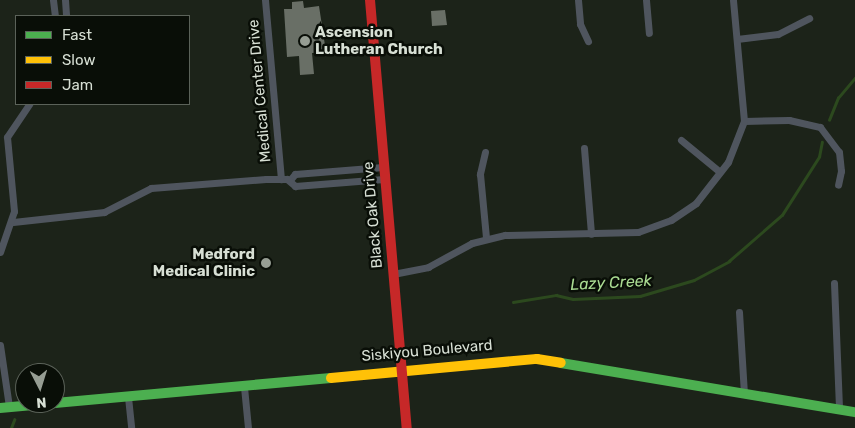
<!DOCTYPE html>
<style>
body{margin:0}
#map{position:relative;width:855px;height:428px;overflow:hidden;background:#1c2319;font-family:Rubik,sans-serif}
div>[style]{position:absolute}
.stream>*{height:2.5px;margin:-1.25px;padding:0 1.25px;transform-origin:1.25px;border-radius:1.25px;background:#2c491e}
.building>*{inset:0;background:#696f66}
.street>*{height:7px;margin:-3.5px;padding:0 3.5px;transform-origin:3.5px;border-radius:3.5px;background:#4f555e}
.fast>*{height:10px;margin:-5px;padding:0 5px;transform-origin:5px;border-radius:5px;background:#4caf50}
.slow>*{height:10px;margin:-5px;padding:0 5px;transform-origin:5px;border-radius:5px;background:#ffc107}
.jam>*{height:10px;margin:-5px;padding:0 5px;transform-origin:5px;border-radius:5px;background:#c62828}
.dots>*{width:14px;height:14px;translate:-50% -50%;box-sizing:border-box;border:2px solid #090e07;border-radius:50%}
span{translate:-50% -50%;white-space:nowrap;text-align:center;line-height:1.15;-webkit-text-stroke:5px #090e07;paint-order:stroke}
.poi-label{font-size:15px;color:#d7dfd4;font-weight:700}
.left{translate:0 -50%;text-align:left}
.right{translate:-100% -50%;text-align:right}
.street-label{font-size:15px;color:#d7dfd4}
.water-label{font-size:16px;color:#aadb92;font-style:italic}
.legend{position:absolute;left:15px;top:15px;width:175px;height:90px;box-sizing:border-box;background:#090e07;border:1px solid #5b6259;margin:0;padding:6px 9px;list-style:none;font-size:15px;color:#d7dfd4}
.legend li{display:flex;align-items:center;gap:10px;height:25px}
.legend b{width:25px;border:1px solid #5b6259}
.north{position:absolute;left:15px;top:363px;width:50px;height:50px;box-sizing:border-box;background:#090e07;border:1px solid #5b6259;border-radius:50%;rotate:175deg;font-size:14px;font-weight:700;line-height:20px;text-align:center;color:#d7dfd4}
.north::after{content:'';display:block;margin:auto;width:18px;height:22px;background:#969d93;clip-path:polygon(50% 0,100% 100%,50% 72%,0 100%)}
</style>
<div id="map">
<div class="stream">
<i style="left:829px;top:120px;width:24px;rotate:-68deg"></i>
<i style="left:838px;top:98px;width:26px;rotate:-50deg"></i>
<i style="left:513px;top:302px;width:44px;rotate:-9.2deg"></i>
<i style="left:556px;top:295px;width:17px;rotate:13deg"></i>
<i style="left:573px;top:299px;width:67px;rotate:-2.6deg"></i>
<i style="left:640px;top:296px;width:56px;rotate:-16.5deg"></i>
<i style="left:694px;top:280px;width:40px;rotate:-28deg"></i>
<i style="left:729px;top:261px;width:70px;rotate:-41deg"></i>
<i style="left:782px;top:215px;width:69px;rotate:-57.5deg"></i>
<i style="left:819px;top:157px;width:15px;rotate:-79deg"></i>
<i style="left:11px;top:428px;width:9px;rotate:-69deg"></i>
</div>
<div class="building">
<i style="clip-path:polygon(303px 1px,304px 8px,319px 6px,326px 52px,312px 53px,314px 74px,300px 75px,299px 56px,287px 57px,284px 9px,292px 9px,292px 2px)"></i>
<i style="clip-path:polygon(445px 10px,447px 25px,432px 26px,431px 11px)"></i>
</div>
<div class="street">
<i style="left:53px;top:0;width:16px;rotate:83deg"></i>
<i style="left:65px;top:0;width:16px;rotate:86deg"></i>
<i style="left:265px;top:0;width:180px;rotate:84.9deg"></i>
<i style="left:578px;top:0;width:24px;rotate:85deg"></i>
<i style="left:580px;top:24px;width:19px;rotate:65deg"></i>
<i style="left:646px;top:0;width:33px;rotate:85deg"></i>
<i style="left:737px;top:39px;width:41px;rotate:-7deg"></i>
<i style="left:778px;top:34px;width:35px;rotate:-27deg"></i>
<i style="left:744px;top:121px;width:45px;rotate:-1.3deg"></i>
<i style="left:789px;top:120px;width:32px;rotate:13deg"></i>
<i style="left:820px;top:127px;width:31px;rotate:53deg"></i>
<i style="left:839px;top:152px;width:19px;rotate:84deg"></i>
<i style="left:841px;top:171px;width:14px;rotate:102deg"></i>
<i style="left:681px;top:140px;width:50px;rotate:39.4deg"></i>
<i style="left:584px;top:148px;width:86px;rotate:85.3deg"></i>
<i style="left:485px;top:152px;width:23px;rotate:103deg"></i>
<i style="left:480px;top:174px;width:64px;rotate:84.6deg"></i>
<i style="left:290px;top:180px;width:8px;rotate:-50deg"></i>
<i style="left:295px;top:174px;width:88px;rotate:-4.5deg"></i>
<i style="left:13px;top:222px;width:92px;rotate:-6.3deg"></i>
<i style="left:104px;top:212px;width:53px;rotate:-27.1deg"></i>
<i style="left:151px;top:188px;width:115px;rotate:-4.5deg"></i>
<i style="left:266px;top:179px;width:21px"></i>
<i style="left:287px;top:179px;width:11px;rotate:41deg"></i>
<i style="left:295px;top:186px;width:89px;rotate:-4.5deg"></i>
<i style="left:0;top:252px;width:43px;rotate:-71.1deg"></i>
<i style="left:14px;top:211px;width:74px;rotate:-95.4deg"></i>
<i style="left:7px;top:137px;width:40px;rotate:-56deg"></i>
<i style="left:393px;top:274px;width:36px;rotate:-11deg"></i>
<i style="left:428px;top:267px;width:50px;rotate:-28.6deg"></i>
<i style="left:472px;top:243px;width:34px;rotate:-14deg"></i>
<i style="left:505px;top:235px;width:133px;rotate:-1.3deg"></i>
<i style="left:638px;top:232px;width:35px;rotate:-20deg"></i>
<i style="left:671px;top:220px;width:30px;rotate:-34deg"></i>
<i style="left:696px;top:203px;width:52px;rotate:-52deg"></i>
<i style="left:728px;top:162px;width:44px;rotate:-68.7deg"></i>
<i style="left:744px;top:121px;width:121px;rotate:-95.2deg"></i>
<i style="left:834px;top:283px;width:127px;rotate:87.7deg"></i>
<i style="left:739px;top:312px;width:81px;rotate:86.5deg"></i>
<i style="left:0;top:345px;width:63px;rotate:81.7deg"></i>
<i style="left:244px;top:387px;width:41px;rotate:84.4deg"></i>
<i style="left:128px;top:397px;width:31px;rotate:84deg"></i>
</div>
<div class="fast">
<i style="left:561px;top:363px;width:298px;rotate:9.5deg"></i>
<i style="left:0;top:408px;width:332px;rotate:-5.2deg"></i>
</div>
<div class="slow">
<i style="left:331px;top:378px;width:207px;rotate:-5.3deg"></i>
<i style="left:537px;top:359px;width:24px;rotate:9deg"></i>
</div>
<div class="jam">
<i style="left:370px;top:0;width:430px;rotate:85.1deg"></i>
</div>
<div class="dots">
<i style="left:305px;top:41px;background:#969d93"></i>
<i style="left:266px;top:263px;background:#969d93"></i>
</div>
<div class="poi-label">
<span class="left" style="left:315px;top:41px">Ascension<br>Lutheran Church</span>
<span class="right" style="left:255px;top:263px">Medford<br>Medical Clinic</span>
</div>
<div class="street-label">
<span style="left:260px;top:91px;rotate:-95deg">Medical Center Drive</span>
<span style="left:373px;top:215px;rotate:-95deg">Black Oak Drive</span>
<span style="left:427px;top:351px;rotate:-5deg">Siskiyou Boulevard</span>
</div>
<div class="water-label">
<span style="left:611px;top:283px;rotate:-3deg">Lazy Creek</span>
</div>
<ul class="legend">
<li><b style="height:6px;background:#4caf50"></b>Fast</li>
<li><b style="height:6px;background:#ffc107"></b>Slow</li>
<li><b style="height:6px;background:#c62828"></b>Jam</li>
</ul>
<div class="north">N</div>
</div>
